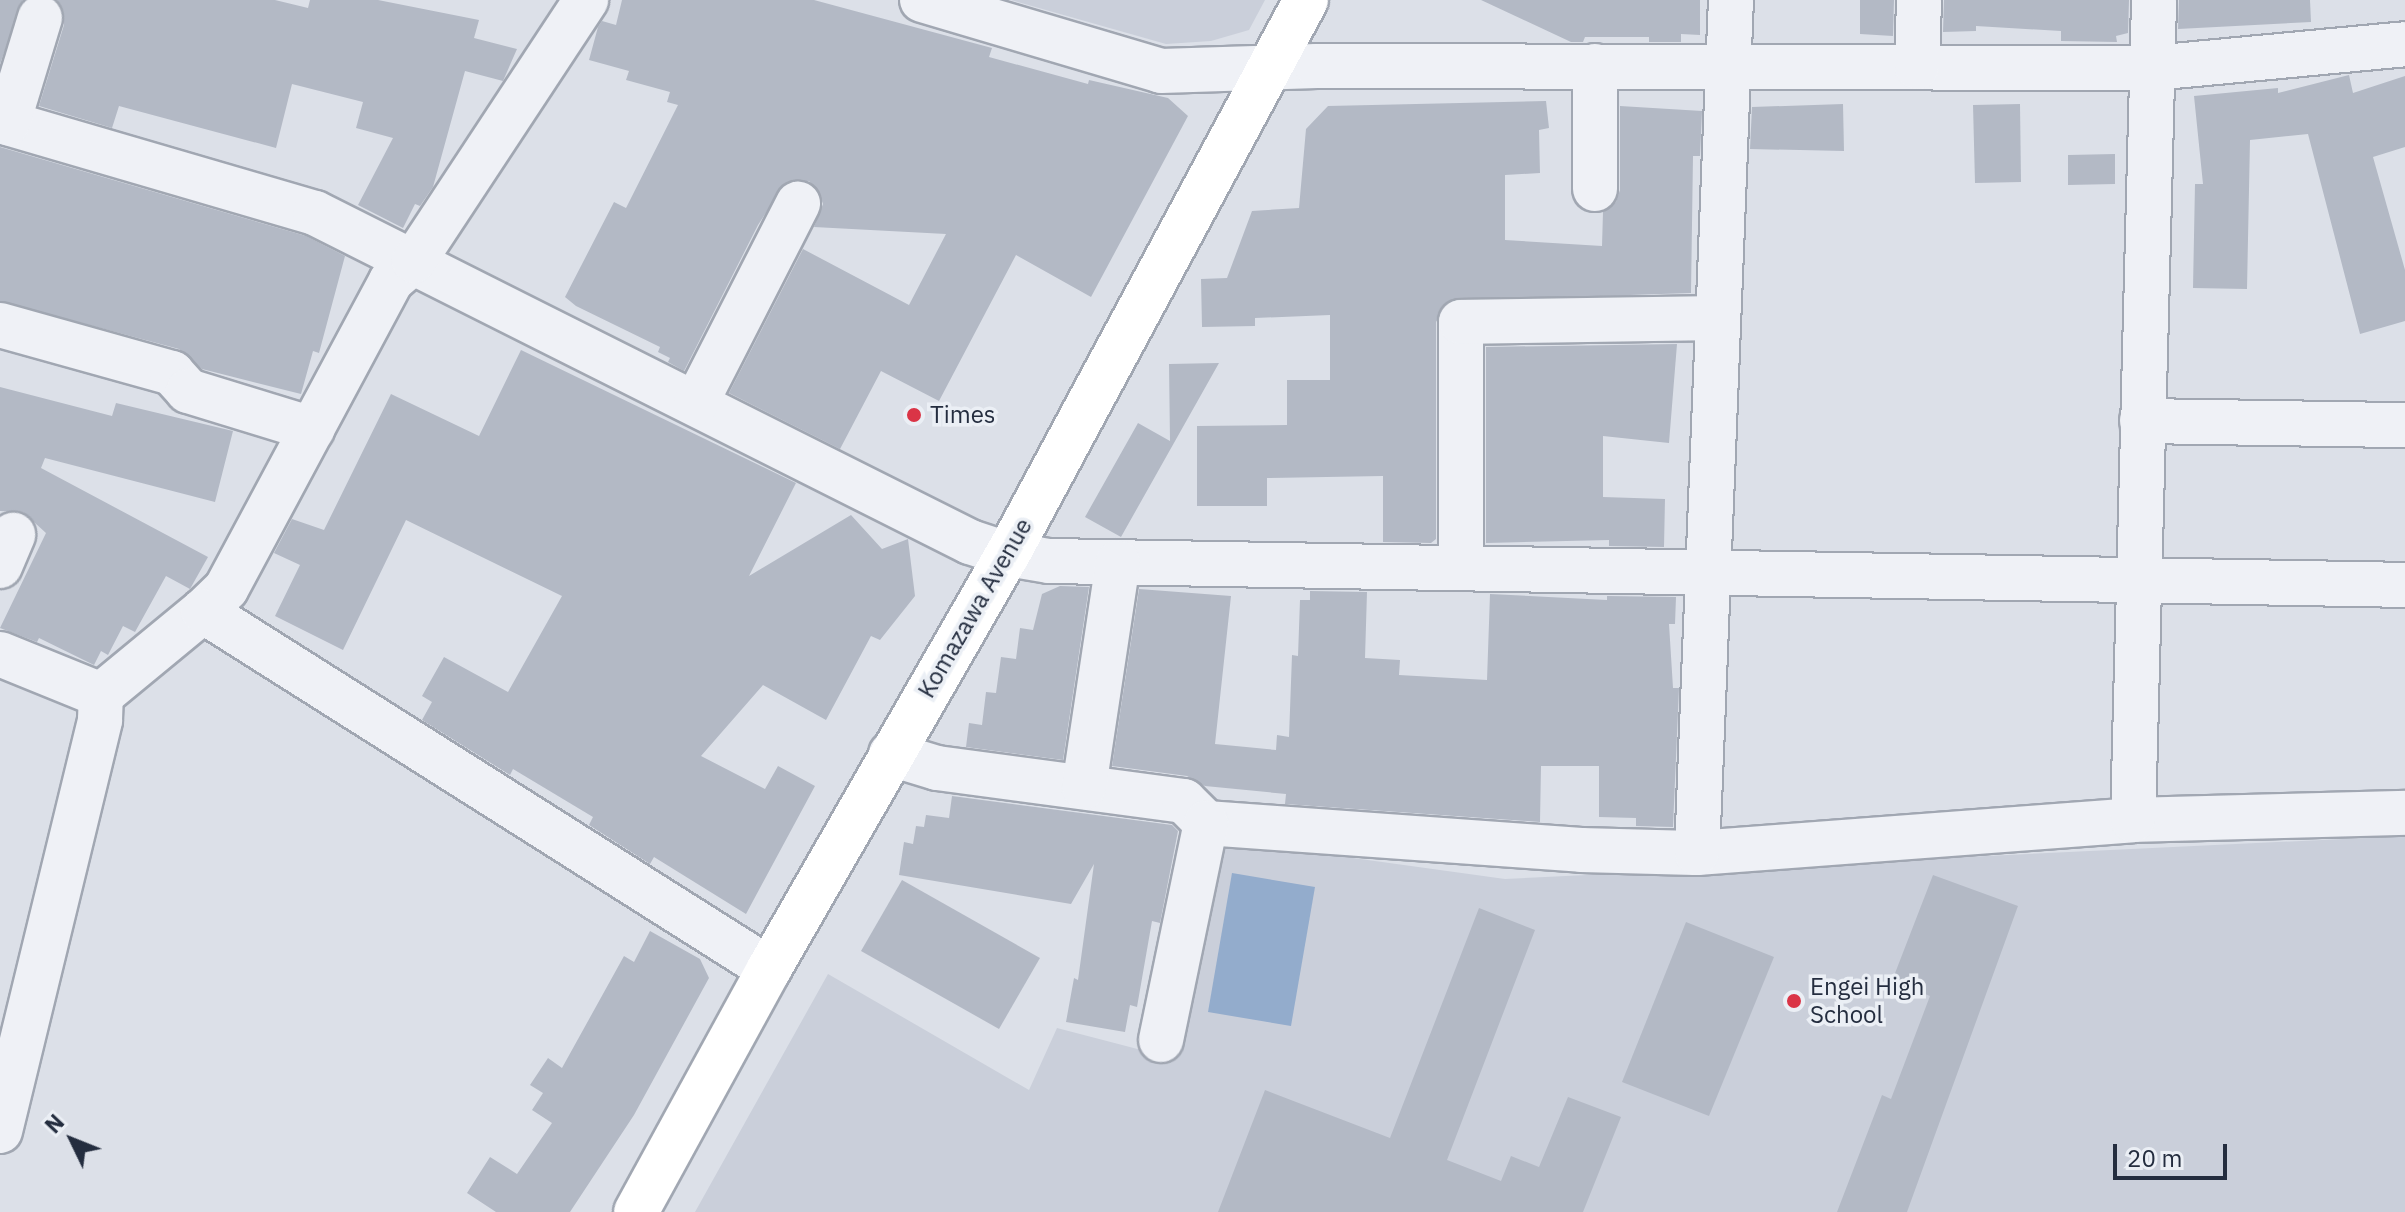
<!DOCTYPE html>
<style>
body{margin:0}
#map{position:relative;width:2405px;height:1212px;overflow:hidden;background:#dce0e8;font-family:"IBM Plex Sans",sans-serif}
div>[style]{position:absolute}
.built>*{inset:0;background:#cacfda}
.water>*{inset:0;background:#93accc}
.building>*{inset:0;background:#b3b9c5}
.roads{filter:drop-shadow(2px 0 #a1a7b2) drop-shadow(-2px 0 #a1a7b2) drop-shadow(0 2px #a1a7b2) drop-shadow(0 -2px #a1a7b2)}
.minor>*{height:44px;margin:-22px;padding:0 22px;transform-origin:22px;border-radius:22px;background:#eff1f6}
.major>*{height:44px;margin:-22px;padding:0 22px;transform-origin:22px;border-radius:22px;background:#fff}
.dots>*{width:22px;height:22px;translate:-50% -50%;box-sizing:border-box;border:4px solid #ebeff5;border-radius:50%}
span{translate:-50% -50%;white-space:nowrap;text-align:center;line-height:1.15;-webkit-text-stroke:7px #ebeff5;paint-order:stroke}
.poi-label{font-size:24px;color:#242d3f}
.left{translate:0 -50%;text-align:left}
.street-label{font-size:24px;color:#242d3f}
.north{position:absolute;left:32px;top:1100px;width:80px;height:80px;-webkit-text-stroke:6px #ebeff5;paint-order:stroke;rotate:313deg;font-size:22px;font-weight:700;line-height:32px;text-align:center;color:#242d3f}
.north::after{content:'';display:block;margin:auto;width:28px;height:36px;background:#242d3f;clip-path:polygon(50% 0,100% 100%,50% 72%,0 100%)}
.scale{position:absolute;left:2113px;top:1144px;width:114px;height:36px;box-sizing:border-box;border:4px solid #242d3f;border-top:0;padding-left:10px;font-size:24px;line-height:28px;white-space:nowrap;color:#242d3f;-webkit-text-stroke:6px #ebeff5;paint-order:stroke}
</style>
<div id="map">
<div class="built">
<i style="clip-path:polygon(1011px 0,1265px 0,1249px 30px,1211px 41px,1166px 44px)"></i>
<i style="clip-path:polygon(2405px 836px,2405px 1212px,695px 1212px,828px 974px,1029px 1090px,1057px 1028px,1172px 1058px,1215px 839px,1505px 879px)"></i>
</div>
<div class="water">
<i style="clip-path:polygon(1232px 873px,1315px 887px,1291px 1026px,1208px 1012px)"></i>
</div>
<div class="building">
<i style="clip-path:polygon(0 0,23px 0,0 64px)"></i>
<i style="clip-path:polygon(57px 0,275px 0,308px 8px,310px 0,378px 0,479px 20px,474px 38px,517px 49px,503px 81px,465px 71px,433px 187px,420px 206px,415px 204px,403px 228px,358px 205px,393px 138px,356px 128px,363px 102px,292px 84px,276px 148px,119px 106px,112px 128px,39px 106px,64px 25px)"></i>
<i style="clip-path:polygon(622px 0,814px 0,992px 48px,989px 57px,1088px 84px,1089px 80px,1168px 98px,1188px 116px,1091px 297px,1016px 255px,939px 401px,881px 371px,840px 449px,729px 393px,803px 249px,909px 305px,946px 234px,814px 227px,823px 204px,818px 190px,809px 181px,785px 183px,758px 225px,684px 371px,668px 362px,670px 358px,658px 352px,660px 347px,576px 306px,565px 297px,614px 202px,626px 208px,678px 105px,667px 102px,670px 92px,626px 80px,629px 71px,589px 60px,598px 27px,602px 21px,616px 25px)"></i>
<i style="clip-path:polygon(1481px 0,1700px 0,1700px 35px,1681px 34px,1681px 42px,1649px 42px,1649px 37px,1585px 37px,1583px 42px,1571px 42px)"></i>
<i style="clip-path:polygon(1860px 0,1894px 0,1893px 36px,1860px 34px)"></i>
<i style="clip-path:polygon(1944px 0,2129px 0,2128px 33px,2116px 36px,2117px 42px,2061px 41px,2061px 31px,1976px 26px,1976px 31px,1943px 32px)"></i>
<i style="clip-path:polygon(2179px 0,2310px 0,2311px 22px,2178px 29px)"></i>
<i style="clip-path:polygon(2349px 75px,2353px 93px,2405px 76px,2405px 147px,2373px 157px,2405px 270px,2405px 321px,2360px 334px,2308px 134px,2250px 140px,2247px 289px,2193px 288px,2195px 184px,2203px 184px,2194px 96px,2278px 88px,2278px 93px)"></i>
<i style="clip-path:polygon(1546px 101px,1549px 128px,1539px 130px,1540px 173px,1505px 175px,1505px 240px,1602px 246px,1603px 212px,1616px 202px,1620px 190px,1620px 106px,1702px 111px,1700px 156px,1693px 156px,1691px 293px,1448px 301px,1436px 322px,1436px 539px,1431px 543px,1383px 542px,1383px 476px,1267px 478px,1267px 506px,1197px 506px,1197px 426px,1287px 425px,1287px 380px,1330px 380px,1330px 315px,1255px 318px,1255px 326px,1202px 327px,1201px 279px,1227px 278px,1252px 211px,1299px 208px,1306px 129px,1328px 106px)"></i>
<i style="clip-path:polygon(1843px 104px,1844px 151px,1750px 149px,1752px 107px)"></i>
<i style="clip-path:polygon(2020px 104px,2021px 182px,1975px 183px,1973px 105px)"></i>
<i style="clip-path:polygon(0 147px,306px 236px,345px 256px,319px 353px,313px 351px,301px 394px,202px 369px,179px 349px,0 301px)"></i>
<i style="clip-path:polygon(2115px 154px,2115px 184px,2068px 185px,2068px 155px)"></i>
<i style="clip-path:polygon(1677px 344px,1669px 443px,1603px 436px,1603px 497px,1665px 499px,1664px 547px,1609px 546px,1609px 540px,1486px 543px,1486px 347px)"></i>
<i style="clip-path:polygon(521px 350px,796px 483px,749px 576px,851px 515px,882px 549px,908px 539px,915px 596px,880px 640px,871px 636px,826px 720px,763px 685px,701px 756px,765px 789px,778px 766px,815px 786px,746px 914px,654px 857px,650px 864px,589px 825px,593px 817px,513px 769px,510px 775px,422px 720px,432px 702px,422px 696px,444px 657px,508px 692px,562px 596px,406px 520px,343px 650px,275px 616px,300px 565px,274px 553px,292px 519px,324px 530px,391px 394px,479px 436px)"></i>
<i style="clip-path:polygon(1219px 363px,1121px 537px,1085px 517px,1138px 423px,1170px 441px,1169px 364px)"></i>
<i style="clip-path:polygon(0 387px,112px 416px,116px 403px,233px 431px,215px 502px,45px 458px,41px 468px,208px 557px,190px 589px,166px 576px,135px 632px,123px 626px,108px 655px,101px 651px,94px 665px,39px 638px,37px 642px,0 628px,46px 533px,23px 512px,0 511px)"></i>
<i style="clip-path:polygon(1060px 586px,1089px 587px,1063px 760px,966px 747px,969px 723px,982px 725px,986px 692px,996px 693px,1001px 657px,1016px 659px,1020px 628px,1033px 630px,1042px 594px)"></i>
<i style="clip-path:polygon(1139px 589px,1231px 596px,1215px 744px,1276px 750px,1277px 735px,1289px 737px,1292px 655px,1298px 656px,1300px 600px,1310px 600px,1310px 591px,1367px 592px,1365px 658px,1400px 660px,1399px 675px,1487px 680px,1490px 594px,1607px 600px,1607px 596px,1676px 597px,1675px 624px,1669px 624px,1673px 688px,1679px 688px,1673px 827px,1636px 826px,1636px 818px,1599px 817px,1599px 766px,1541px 766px,1540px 822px,1285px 804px,1286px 794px,1205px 786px,1187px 776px,1112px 766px)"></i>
<i style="clip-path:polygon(952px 796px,1172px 825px,1178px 831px,1160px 923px,1152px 921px,1137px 1007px,1130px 1005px,1125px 1032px,1066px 1022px,1074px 978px,1078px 980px,1094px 864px,1071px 904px,899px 875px,904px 842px,913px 844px,916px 826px,924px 827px,926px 815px,949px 818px)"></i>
<i style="clip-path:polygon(1933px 875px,2018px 906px,1907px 1212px,1837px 1212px,1882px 1095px,1891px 1099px,1930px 996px,1892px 981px)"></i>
<i style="clip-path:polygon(902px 880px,1040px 958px,999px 1029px,861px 951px)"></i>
<i style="clip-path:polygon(1479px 908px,1535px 930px,1447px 1160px,1501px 1181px,1511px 1156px,1539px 1167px,1568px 1097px,1621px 1117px,1583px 1212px,1218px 1212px,1265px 1090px,1390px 1138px)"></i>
<i style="clip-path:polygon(1686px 922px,1774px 957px,1709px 1116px,1622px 1082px)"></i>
<i style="clip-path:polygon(650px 931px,700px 959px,709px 978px,634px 1115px,570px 1212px,496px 1212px,467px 1193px,490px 1157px,517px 1174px,552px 1123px,532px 1110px,543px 1093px,530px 1085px,548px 1058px,562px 1068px,624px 956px,634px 962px)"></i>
</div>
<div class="roads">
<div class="minor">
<i style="left:922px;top:0;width:249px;rotate:16.5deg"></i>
<i style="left:1161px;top:71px;width:156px;rotate:-1.8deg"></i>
<i style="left:1317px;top:66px;width:836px;rotate:0.14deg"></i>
<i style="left:2153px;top:68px;width:253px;rotate:-5.4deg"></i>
<i style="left:1917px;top:67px;width:67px;rotate:-88.3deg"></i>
<i style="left:0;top:121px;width:328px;rotate:16.3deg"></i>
<i style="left:315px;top:213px;width:733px;rotate:26.67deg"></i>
<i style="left:970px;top:542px;width:40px;rotate:18deg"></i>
<i style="left:1008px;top:554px;width:42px;rotate:9.7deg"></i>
<i style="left:1049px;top:561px;width:1356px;rotate:1.01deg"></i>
<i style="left:8px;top:123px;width:110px;rotate:-73.1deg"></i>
<i style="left:1595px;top:189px;width:123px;rotate:-90deg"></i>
<i style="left:0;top:325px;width:179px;rotate:15.6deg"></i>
<i style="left:172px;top:373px;width:24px;rotate:48deg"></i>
<i style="left:188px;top:391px;width:130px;rotate:17deg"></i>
<i style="left:696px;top:403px;width:224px;rotate:-62.9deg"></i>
<i style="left:2142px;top:421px;width:263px;rotate:0.9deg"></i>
<i style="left:0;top:566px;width:34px;rotate:-67deg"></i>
<i style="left:1461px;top:568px;width:246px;rotate:-90deg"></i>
<i style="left:1461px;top:322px;width:253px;rotate:-0.9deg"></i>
<i style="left:203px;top:611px;width:32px;rotate:-44deg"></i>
<i style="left:226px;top:589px;width:349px;rotate:-61.8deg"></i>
<i style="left:391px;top:281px;width:30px;rotate:-41deg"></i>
<i style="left:414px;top:261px;width:313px;rotate:-56.6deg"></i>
<i style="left:0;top:654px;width:109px;rotate:22.1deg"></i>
<i style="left:101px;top:695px;width:132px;rotate:-39.5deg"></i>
<i style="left:203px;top:611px;width:670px;rotate:32.31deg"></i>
<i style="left:891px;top:754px;width:48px;rotate:16.9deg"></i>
<i style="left:937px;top:768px;width:249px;rotate:7.6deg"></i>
<i style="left:1184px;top:801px;width:31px;rotate:45deg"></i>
<i style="left:1206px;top:823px;width:376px;rotate:4.1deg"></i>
<i style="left:1581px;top:850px;width:116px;rotate:1.5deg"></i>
<i style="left:1697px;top:853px;width:437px;rotate:-4.3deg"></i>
<i style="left:2133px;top:820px;width:272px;rotate:-1.5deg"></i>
<i style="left:1084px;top:787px;width:227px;rotate:-81.4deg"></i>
<i style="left:2133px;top:820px;width:820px;rotate:-88.53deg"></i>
<i style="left:1697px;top:853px;width:854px;rotate:-87.72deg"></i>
<i style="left:1161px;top:1040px;width:222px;rotate:-78.3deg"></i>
<i style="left:0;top:1131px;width:423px;rotate:-76.3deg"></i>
<i style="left:100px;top:720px;width:25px;rotate:-88deg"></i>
</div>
<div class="major">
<i style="left:636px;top:1212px;width:277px;rotate:-61.3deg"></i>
<i style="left:769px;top:969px;width:479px;rotate:-60.1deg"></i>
<i style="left:1008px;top:554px;width:629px;rotate:-61.72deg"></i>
</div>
</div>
<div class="dots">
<i style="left:914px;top:415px;background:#da3446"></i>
<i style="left:1794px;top:1001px;background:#da3446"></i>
</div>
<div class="poi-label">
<span class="left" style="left:930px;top:415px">Times</span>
<span class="left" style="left:1810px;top:1001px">Engei High<br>School</span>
</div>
<div class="street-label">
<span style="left:975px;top:608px;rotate:-60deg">Komazawa Avenue</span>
</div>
<div class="north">N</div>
<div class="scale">20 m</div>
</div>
